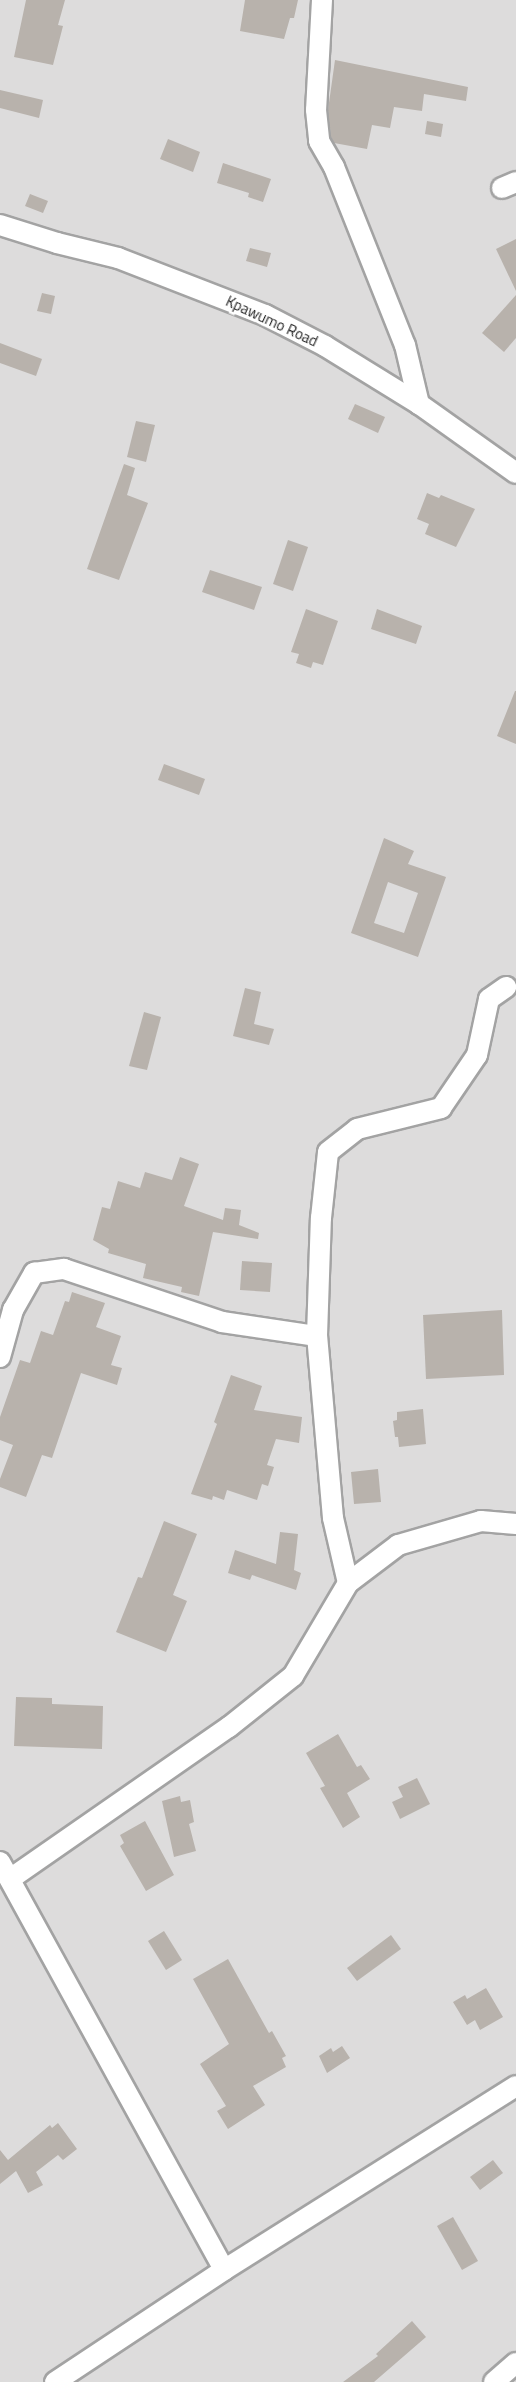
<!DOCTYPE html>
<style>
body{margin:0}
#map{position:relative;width:516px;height:2382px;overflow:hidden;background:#efece6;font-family:"Titillium Web",sans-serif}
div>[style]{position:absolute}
.residential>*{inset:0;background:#dddcdc}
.building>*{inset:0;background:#b8b2ac}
.roads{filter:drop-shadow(2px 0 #a3a3a3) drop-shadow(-2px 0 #a3a3a3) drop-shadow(0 2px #a3a3a3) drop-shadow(0 -2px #a3a3a3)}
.street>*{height:20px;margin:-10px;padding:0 10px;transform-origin:10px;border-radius:10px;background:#fff}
span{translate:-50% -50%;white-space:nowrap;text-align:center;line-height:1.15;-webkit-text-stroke:5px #fff;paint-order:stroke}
.street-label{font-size:15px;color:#1f1f1f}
</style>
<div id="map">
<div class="residential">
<i style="clip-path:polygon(0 0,516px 0,516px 2382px,0 2382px)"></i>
</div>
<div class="building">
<i style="clip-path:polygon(26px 0,65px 0,58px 25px,63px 26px,53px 65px,14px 57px)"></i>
<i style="clip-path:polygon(245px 0,298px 0,294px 18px,290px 18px,284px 39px,240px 31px)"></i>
<i style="clip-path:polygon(335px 60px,468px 87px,466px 101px,424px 94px,422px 111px,394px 107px,390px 128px,372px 125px,367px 149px,334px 143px,331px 137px,328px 110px)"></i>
<i style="clip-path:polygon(0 90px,43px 100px,39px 118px,0 108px)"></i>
<i style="clip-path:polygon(427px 121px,443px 124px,441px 137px,425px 134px)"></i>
<i style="clip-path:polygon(168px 139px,200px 152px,193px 172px,160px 159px)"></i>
<i style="clip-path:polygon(223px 163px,271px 179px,263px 202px,248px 197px,249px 193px,217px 183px)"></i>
<i style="clip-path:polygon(30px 194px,48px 201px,43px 213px,25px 206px)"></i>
<i style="clip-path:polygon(516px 239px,516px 291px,496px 249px)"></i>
<i style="clip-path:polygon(250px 248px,271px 253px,267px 267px,246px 261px)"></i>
<i style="clip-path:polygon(42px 293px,55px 296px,51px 314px,37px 311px)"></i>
<i style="clip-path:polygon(516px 295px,516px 338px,504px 352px,482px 333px)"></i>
<i style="clip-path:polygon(0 343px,42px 359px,36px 376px,0 363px)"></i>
<i style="clip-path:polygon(355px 404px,385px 417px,378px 433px,348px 419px)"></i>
<i style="clip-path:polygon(136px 421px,155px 425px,146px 462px,127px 457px)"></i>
<i style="clip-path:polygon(124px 464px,135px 468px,127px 495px,148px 503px,119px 580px,87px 569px)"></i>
<i style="clip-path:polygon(427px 493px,439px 498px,441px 495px,475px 509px,456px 547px,425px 534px,429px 524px,417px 519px)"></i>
<i style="clip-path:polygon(288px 540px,308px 547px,293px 591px,273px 584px)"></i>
<i style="clip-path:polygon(210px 570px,262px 587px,254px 610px,202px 592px)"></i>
<i style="clip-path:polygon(306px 609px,338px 621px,323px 665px,313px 662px,311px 668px,296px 663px,299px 654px,291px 652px)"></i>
<i style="clip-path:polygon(377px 609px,422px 626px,416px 644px,371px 629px)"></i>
<i style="clip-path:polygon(515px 691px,516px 691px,516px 744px,497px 736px)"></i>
<i style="clip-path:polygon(164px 764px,205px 779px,199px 795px,158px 780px)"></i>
<i style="clip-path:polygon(evenodd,384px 838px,414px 851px,408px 864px,446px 877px,418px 957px,351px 933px,384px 838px,388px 882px,418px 893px,404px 933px,374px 923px,388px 882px)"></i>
<i style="clip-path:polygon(245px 988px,261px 992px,254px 1024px,274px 1029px,269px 1045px,233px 1036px)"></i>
<i style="clip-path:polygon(144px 1012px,161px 1017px,147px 1070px,129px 1066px)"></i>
<i style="clip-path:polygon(180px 1157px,199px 1164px,184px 1206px,223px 1220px,225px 1208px,241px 1210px,239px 1225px,259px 1233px,258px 1239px,213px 1232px,199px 1296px,181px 1292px,182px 1287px,143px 1278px,146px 1264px,108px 1253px,109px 1249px,93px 1240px,102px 1207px,110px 1209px,118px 1181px,140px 1188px,145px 1172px,172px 1180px)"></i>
<i style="clip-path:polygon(242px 1261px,272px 1263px,270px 1292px,240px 1290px)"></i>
<i style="clip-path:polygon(72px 1292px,105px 1303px,96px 1327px,121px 1336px,111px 1365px,122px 1368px,117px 1385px,81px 1373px,52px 1458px,42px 1455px,26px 1497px,0 1487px,0 1479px,13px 1445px,0 1440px,0 1417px,20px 1360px,30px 1363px,41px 1331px,53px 1335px,65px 1301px,69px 1302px)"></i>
<i style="clip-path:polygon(502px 1310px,504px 1375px,426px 1379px,423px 1315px)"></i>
<i style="clip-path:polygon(231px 1375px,262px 1386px,254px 1410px,302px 1417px,299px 1443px,276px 1439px,267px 1465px,274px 1467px,268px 1486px,262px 1484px,257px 1500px,227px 1490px,224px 1500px,213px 1496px,212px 1500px,191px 1494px,217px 1424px,214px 1422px)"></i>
<i style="clip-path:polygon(423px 1409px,426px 1444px,399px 1447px,398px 1437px,395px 1437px,393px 1421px,397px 1420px,397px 1412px)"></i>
<i style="clip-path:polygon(378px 1469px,381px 1502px,354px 1504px,351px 1472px)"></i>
<i style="clip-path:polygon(164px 1521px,197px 1534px,173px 1595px,187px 1601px,166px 1652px,116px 1632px,138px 1577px,142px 1578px)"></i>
<i style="clip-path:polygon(280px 1532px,298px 1534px,294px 1570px,301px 1573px,296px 1590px,252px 1575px,250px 1580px,228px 1573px,235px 1550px,276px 1564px)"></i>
<i style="clip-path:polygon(16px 1697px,52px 1698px,52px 1704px,103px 1706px,102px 1749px,14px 1746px)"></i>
<i style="clip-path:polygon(338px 1734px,357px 1767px,361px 1765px,370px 1779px,347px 1793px,360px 1817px,343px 1828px,320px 1788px,325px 1786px,306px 1753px)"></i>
<i style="clip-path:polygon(417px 1778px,430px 1804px,400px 1819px,392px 1802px,403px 1797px,398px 1787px)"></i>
<i style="clip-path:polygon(180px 1796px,181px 1802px,190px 1800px,194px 1822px,189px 1824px,196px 1851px,174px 1857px,162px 1801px)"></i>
<i style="clip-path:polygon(145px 1821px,174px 1875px,146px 1891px,120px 1846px,124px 1843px,120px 1835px)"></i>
<i style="clip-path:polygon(164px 1931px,182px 1960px,166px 1970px,148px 1941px)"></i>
<i style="clip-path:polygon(391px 1935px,401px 1949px,357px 1981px,347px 1968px)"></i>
<i style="clip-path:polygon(228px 1959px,269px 2033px,272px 2031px,286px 2056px,282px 2058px,286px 2067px,253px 2086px,265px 2105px,228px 2129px,217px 2111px,226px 2106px,200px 2064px,229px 2044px,193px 1979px)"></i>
<i style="clip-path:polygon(486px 1988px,503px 2017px,480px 2030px,475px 2020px,467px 2025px,453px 2002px,465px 1995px,467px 1999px)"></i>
<i style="clip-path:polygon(342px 2046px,350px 2058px,327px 2073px,319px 2056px,331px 2048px,333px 2052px)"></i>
<i style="clip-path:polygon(58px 2123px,77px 2149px,63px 2160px,58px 2155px,36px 2172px,43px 2185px,28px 2193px,16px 2171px,0 2184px,0 2150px,8px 2160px,50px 2125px,52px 2128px)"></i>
<i style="clip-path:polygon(493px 2160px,503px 2173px,480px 2190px,470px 2177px)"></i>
<i style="clip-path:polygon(453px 2217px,478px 2261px,462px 2270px,437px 2226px)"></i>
<i style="clip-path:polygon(412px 2321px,426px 2337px,374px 2382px,343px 2382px,378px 2356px,376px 2354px)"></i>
</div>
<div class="roads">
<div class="street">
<i style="left:322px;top:0;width:110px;rotate:93.1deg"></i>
<i style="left:316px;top:110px;width:31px;rotate:84deg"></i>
<i style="left:319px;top:141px;width:30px;rotate:60deg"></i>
<i style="left:334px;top:167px;width:192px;rotate:68.3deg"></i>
<i style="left:405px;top:345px;width:61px;rotate:76.7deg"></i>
<i style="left:502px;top:188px;width:15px;rotate:-23deg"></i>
<i style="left:0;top:225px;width:60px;rotate:17.5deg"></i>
<i style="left:57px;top:243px;width:63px;rotate:13.8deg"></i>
<i style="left:118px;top:258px;width:158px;rotate:21.2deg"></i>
<i style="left:265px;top:315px;width:68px;rotate:27.3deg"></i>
<i style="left:325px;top:346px;width:110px;rotate:31.7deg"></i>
<i style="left:419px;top:404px;width:119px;rotate:35.4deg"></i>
<i style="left:0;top:1357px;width:49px;rotate:-74.5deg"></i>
<i style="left:13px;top:1310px;width:43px;rotate:-60.4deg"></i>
<i style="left:34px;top:1273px;width:30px;rotate:-8deg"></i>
<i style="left:64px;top:1269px;width:167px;rotate:18.5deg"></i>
<i style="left:222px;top:1322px;width:96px;rotate:8.4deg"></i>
<i style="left:348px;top:1583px;width:67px;rotate:-103deg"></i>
<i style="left:333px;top:1518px;width:183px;rotate:-95deg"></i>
<i style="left:317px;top:1336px;width:118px;rotate:-88.1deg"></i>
<i style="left:321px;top:1218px;width:66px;rotate:-83.9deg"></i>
<i style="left:328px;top:1152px;width:37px;rotate:-38deg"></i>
<i style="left:357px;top:1129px;width:87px;rotate:-14deg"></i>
<i style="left:441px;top:1108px;width:64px;rotate:-55.8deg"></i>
<i style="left:477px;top:1055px;width:57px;rotate:-77.9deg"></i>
<i style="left:489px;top:999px;width:21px;rotate:-35deg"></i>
<i style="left:0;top:1862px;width:465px;rotate:61.2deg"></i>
<i style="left:10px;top:1879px;width:267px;rotate:-34.8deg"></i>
<i style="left:229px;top:1727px;width:82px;rotate:-38.6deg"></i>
<i style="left:293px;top:1676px;width:108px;rotate:-59.4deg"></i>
<i style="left:348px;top:1583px;width:63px;rotate:-37.2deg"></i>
<i style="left:398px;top:1545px;width:86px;rotate:-16.1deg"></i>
<i style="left:481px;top:1521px;width:35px;rotate:5deg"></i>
<i style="left:55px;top:2382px;width:203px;rotate:-33.5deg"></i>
<i style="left:224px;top:2270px;width:345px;rotate:-32.2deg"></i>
<i style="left:494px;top:2382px;width:29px;rotate:-41deg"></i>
</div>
</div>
<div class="street-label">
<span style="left:272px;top:321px;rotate:25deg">Kpawumo Road</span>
</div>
</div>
